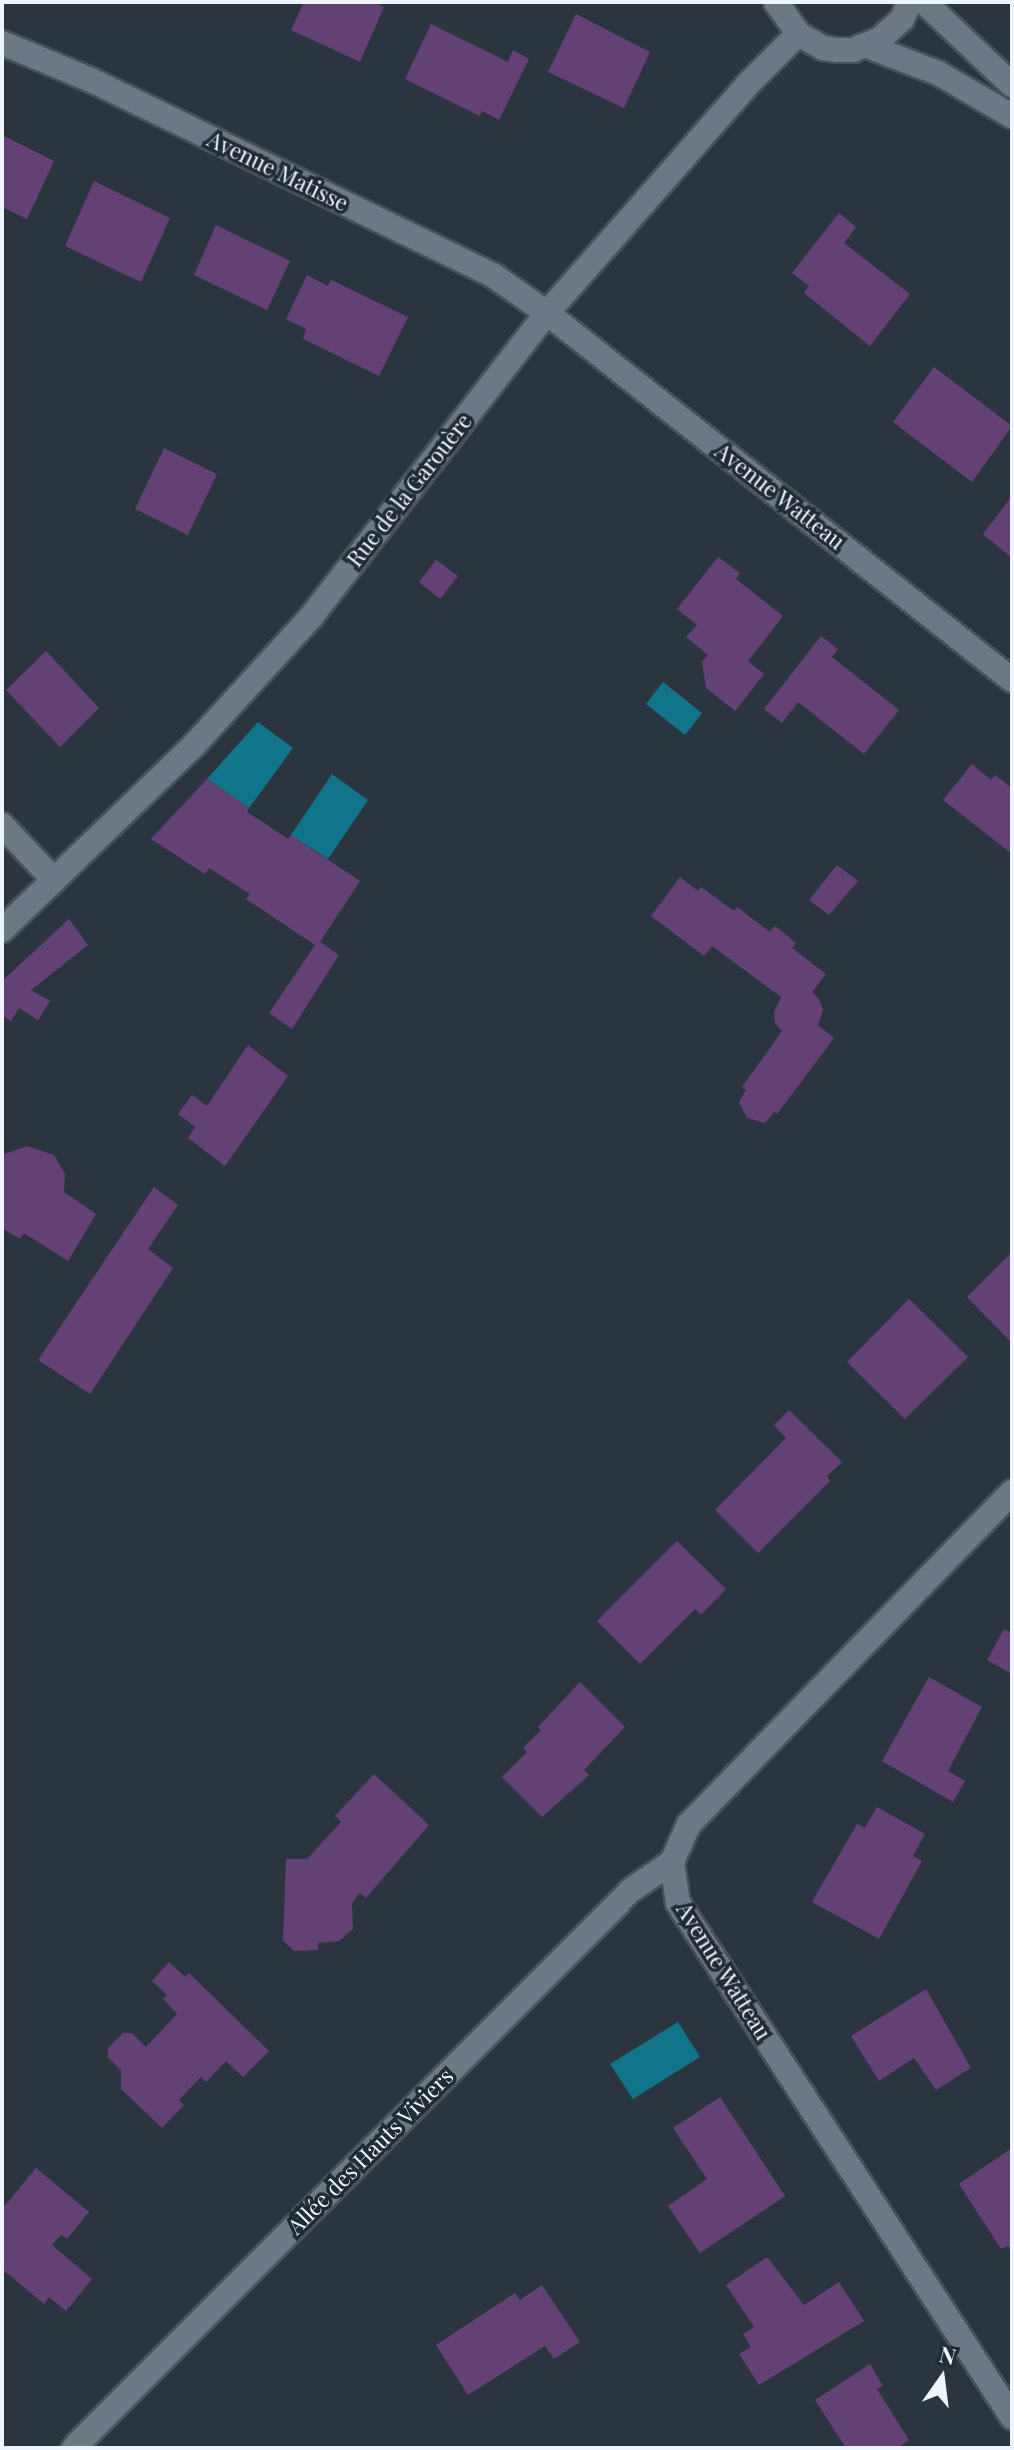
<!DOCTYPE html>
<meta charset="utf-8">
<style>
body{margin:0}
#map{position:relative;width:1014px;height:2450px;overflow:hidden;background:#2b3540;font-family:"Playfair Display",serif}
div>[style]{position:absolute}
.water>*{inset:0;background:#10758b}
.building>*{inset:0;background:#644174}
.roads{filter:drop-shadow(2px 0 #485159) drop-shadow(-2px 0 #485159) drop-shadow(0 2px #485159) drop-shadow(0 -2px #485159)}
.minor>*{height:24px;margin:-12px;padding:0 12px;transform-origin:12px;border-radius:12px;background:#6c7883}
span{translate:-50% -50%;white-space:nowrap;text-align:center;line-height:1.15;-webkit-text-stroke:7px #212b35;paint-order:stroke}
.street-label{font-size:22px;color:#eff5fc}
.frame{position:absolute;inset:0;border:4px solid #eff5fc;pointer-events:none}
.north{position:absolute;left:902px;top:2338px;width:80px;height:80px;-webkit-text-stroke:6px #212b35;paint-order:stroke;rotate:14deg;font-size:22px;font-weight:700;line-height:32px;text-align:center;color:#eff5fc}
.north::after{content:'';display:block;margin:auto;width:28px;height:36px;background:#eff5fc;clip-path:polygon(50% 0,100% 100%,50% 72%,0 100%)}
</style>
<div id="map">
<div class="water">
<i style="clip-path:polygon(663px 682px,702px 713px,685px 735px,646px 704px)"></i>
<i style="clip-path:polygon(258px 722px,293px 748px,249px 808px,207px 779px)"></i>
<i style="clip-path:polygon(332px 774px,368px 800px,328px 859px,291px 835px)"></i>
<i style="clip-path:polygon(678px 2022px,700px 2057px,633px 2099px,610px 2064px)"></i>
</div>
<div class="building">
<i style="clip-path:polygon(304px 2px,373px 2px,384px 7px,360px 62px,291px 30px)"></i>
<i style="clip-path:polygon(576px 14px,650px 52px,624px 108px,548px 72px)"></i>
<i style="clip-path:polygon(431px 24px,508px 62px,513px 50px,529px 59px,499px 120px,482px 111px,480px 116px,405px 79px)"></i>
<i style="clip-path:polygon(2px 135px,54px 161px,27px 219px,2px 207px)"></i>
<i style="clip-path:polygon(94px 181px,170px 218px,141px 282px,65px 246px)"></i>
<i style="clip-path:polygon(839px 213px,856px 227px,844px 243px,910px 294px,870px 346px,804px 293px,809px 286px,792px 273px)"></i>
<i style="clip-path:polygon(216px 225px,290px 261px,267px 310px,194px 275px)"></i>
<i style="clip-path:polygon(307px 275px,328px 286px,331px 280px,408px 317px,379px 376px,303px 339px,306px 329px,286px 319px)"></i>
<i style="clip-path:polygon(934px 367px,1012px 426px,972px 482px,893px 422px)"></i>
<i style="clip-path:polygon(164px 448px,217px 474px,188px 535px,135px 509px)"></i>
<i style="clip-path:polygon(1012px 496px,1012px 558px,983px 534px)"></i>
<i style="clip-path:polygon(718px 557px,740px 573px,736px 579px,783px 616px,748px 661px,764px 674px,735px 711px,706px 688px,702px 662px,708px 655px,686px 637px,697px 625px,677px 609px)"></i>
<i style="clip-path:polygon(436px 560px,458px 576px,440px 599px,419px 582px)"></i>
<i style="clip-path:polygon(821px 636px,838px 649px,832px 657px,899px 710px,864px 754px,798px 702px,782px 723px,764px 709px)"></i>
<i style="clip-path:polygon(46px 651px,99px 708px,60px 747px,6px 690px)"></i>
<i style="clip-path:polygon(972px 764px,991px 780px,995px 775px,1012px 788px,1012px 854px,943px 800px)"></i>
<i style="clip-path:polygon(207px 779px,249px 808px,247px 812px,288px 839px,291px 835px,360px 881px,320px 942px,339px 955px,292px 1029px,269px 1013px,315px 945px,246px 899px,250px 894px,209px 868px,205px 874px,151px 839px)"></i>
<i style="clip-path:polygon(837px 865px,858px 881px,829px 915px,809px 900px)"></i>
<i style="clip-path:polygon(680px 877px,698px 891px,701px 887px,734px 911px,737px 907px,770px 932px,775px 926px,796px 943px,792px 948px,826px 974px,812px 992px,819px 999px,823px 1010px,818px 1025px,834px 1038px,777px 1114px,774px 1112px,765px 1123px,747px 1118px,739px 1102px,746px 1090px,742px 1087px,782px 1031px,775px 1023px,774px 1012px,781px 997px,712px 946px,704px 956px,651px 916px)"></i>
<i style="clip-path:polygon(69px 919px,88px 945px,31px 990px,50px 1001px,38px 1020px,19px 1008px,11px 1021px,2px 1015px,2px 981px)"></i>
<i style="clip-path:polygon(248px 1045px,288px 1076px,225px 1166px,188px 1138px,195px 1127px,178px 1114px,192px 1095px,207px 1106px)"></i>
<i style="clip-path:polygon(27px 1146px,54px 1155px,65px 1174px,64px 1192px,96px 1214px,68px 1261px,24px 1233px,20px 1239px,2px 1228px,2px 1155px)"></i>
<i style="clip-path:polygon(154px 1187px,178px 1205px,148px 1249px,173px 1268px,90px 1394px,38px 1360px)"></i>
<i style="clip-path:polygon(1012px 1252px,1012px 1343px,967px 1297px)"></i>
<i style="clip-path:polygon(909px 1299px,968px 1357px,905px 1419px,847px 1362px)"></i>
<i style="clip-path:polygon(789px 1410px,842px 1462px,827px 1476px,830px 1481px,758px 1553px,715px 1510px,786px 1438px,774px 1425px)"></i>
<i style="clip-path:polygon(677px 1541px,726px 1589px,701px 1615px,695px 1609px,640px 1664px,597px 1621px)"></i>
<i style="clip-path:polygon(1004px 1629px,1012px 1633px,1012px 1674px,987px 1660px)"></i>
<i style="clip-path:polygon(929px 1677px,982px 1707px,948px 1771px,965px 1781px,953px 1802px,882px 1761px)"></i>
<i style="clip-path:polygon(580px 1682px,625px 1727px,584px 1770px,589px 1775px,542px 1817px,502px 1777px,527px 1752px,523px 1748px,541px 1730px,538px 1727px)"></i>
<i style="clip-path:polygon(374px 1774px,429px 1825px,366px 1898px,360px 1893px,352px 1903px,353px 1929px,339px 1941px,318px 1943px,318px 1950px,294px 1951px,283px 1940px,286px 1859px,307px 1859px,341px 1822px,335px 1816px)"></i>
<i style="clip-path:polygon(877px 1807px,925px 1834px,913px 1856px,922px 1861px,879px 1939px,812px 1902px,857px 1824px,865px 1828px)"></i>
<i style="clip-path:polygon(169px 1962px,185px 1977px,189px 1973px,269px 2051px,243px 2077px,226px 2061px,206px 2082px,201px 2077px,179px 2100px,184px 2105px,162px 2128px,121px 2089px,121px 2070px,108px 2057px,108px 2048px,123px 2033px,132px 2033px,146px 2047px,177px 2014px,163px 1999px,167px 1995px,152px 1981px)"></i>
<i style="clip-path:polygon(926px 1989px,971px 2068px,936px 2090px,914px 2058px,879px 2081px,851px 2036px)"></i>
<i style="clip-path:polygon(720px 2097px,785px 2196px,700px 2253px,668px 2206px,707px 2179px,673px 2128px)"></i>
<i style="clip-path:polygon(1012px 2148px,1012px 2253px,1008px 2246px,1001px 2249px,959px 2184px)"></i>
<i style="clip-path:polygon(36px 2168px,89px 2212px,67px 2239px,61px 2235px,52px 2245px,92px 2279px,66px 2311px,49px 2297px,44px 2304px,2px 2269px,2px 2209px)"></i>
<i style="clip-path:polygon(767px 2257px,804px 2305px,839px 2282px,864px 2321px,759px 2385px,739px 2354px,751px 2347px,743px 2334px,754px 2327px,726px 2285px)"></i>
<i style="clip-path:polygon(542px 2285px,580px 2342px,554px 2359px,545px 2346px,468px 2395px,436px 2345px,515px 2293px,520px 2300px)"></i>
<i style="clip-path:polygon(870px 2364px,883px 2386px,877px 2389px,909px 2440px,897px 2448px,846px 2448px,815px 2400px)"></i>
</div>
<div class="roads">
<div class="minor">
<i style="left:776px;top:2px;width:39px;rotate:55deg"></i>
<i style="left:798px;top:34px;width:29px;rotate:29deg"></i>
<i style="left:823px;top:48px;width:15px;rotate:8deg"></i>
<i style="left:838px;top:50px;width:15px"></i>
<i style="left:853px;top:50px;width:29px;rotate:-22deg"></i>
<i style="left:880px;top:39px;width:30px;rotate:-42deg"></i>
<i style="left:902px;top:19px;width:19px;rotate:-65deg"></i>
<i style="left:924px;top:2px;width:121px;rotate:43.3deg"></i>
<i style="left:2px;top:43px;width:96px;rotate:22.6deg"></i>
<i style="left:91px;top:80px;width:448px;rotate:25.9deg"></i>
<i style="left:494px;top:276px;width:65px;rotate:34.9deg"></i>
<i style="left:547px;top:313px;width:592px;rotate:38.28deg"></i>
<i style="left:867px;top:46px;width:76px;rotate:20.8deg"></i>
<i style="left:938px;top:73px;width:86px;rotate:30.2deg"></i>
<i style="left:2px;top:825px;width:76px;rotate:46.6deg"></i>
<i style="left:2px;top:930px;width:268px;rotate:-43.9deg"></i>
<i style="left:195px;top:744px;width:172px;rotate:-47.6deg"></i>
<i style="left:311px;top:617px;width:385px;rotate:-52.2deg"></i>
<i style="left:547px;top:313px;width:303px;rotate:-48.7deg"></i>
<i style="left:747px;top:85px;width:72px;rotate:-45deg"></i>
<i style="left:1012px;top:1492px;width:463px;rotate:134.2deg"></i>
<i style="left:689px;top:1824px;width:42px;rotate:114.1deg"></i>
<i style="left:672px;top:1862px;width:41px;rotate:81.7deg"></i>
<i style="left:678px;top:1903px;width:613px;rotate:56.98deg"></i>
<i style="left:74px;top:2448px;width:788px;rotate:-45.05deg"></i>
<i style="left:631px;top:1890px;width:50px;rotate:-34.3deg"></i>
</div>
</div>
<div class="street-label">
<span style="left:278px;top:171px;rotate:26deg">Avenue Matisse</span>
<span style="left:409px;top:490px;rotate:-52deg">Rue de la Garouère</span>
<span style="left:780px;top:496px;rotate:38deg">Avenue Watteau</span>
<span style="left:724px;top:1971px;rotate:58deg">Avenue Watteau</span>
<span style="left:370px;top:2151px;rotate:-45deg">Allée des Hauts Viviers</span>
</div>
<div class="frame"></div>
<div class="north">N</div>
</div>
